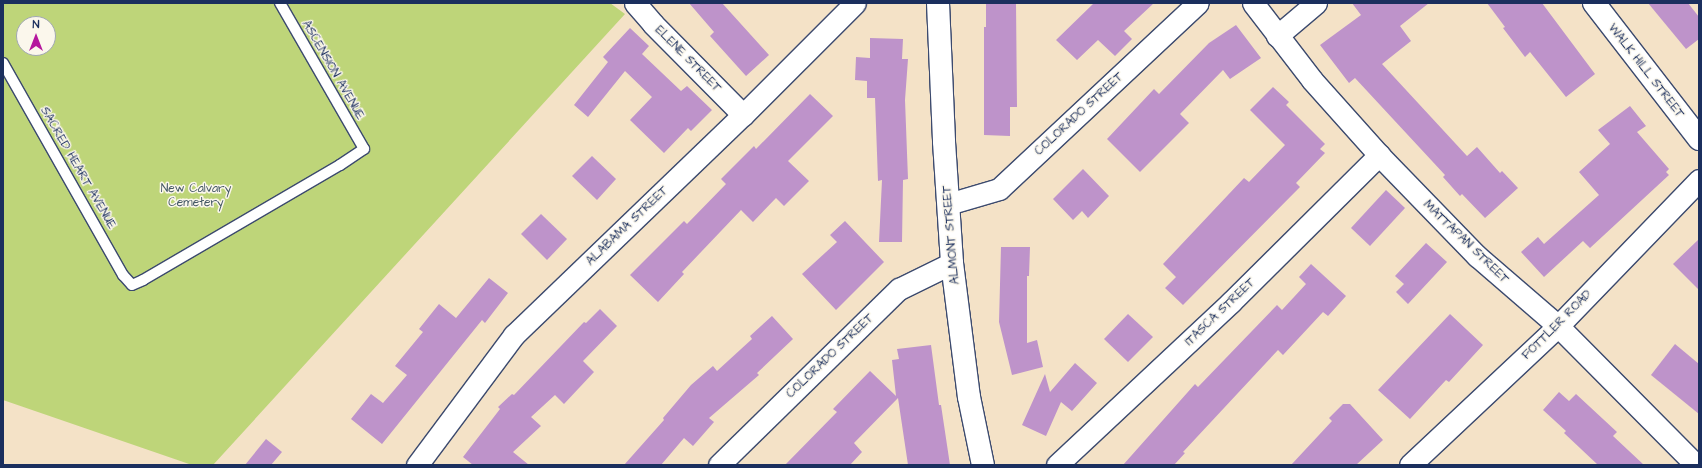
<!DOCTYPE html>
<style>
body{margin:0}
#map{position:relative;width:1702px;height:468px;overflow:hidden;background:#f4e2c7;font-family:"Architects Daughter",sans-serif}
div>[style]{position:absolute}
.green>*{inset:0;background:#bed579}
.building>*{inset:0;background:#be93ca}
.roads{filter:drop-shadow(1px 0 #3c4a6e) drop-shadow(-1px 0 #3c4a6e) drop-shadow(0 1px #3c4a6e) drop-shadow(0 -1px #3c4a6e)}
.service>*{height:10px;margin:-5px;padding:0 5px;transform-origin:5px;border-radius:5px;background:#fff}
.minor>*{height:21px;margin:-10.5px;padding:0 10.5px;transform-origin:10.5px;border-radius:10.5px;background:#fff}
.tertiary>*{height:22px;margin:-11px;padding:0 11px;transform-origin:11px;border-radius:11px;background:#fff}
.secondary>*{height:22px;margin:-11px;padding:0 11px;transform-origin:11px;border-radius:11px;background:#fff}
span{translate:-50% -50%;white-space:nowrap;text-align:center;line-height:1.15;-webkit-text-stroke:3px #fbf7ec;paint-order:stroke}
.street-label{font-size:12px;color:#1b2f5e}
.park-label{font-size:12px;color:#445865}
.frame{position:absolute;inset:0;border:4px solid #1b2f5e;pointer-events:none}
.north{position:absolute;left:16px;top:16px;width:40px;height:40px;box-sizing:border-box;background:#fbf7ec;border:1px solid #a1a7b3;border-radius:50%;rotate:0deg;font-size:11px;font-weight:700;line-height:16px;text-align:center;color:#1b2f5e}
.north::after{content:'';display:block;margin:auto;width:14px;height:18px;background:#b5179e;clip-path:polygon(50% 0,100% 100%,50% 72%,0 100%)}
</style>
<div id="map">
<div class="green">
<i style="clip-path:polygon(evenodd,3px 3px,610px 3px,625px 14px,213px 465px,192px 465px,3px 400px,3px 3px,24px 24px,48px 24px,48px 48px,24px 48px,24px 24px)"></i>
</div>
<div class="building">
<i style="clip-path:polygon(689px 3px,722px 3px,769px 55px,746px 76px,710px 36px,714px 32px)"></i>
<i style="clip-path:polygon(986px 3px,1016px 3px,1017px 107px,1010px 107px,1010px 136px,984px 135px,984px 27px,986px 27px)"></i>
<i style="clip-path:polygon(1094px 3px,1154px 3px,1124px 31px,1132px 39px,1115px 56px,1098px 40px,1077px 60px,1056px 40px)"></i>
<i style="clip-path:polygon(1352px 3px,1429px 3px,1400px 26px,1411px 41px,1382px 64px,1467px 156px,1477px 147px,1500px 173px,1502px 171px,1518px 188px,1485px 218px,1462px 194px,1460px 196px,1443px 177px,1445px 175px,1355px 78px,1349px 83px,1320px 45px,1361px 15px)"></i>
<i style="clip-path:polygon(1487px 3px,1542px 3px,1595px 74px,1566px 97px,1530px 52px,1525px 57px,1503px 28px,1505px 27px)"></i>
<i style="clip-path:polygon(1648px 3px,1688px 3px,1699px 17px,1699px 39px,1686px 49px)"></i>
<i style="clip-path:polygon(1236px 25px,1261px 58px,1230px 79px,1223px 70px,1180px 114px,1189px 123px,1140px 172px,1107px 139px,1154px 89px,1159px 94px,1209px 43px)"></i>
<i style="clip-path:polygon(630px 28px,649px 46px,642px 54px,681px 91px,687px 86px,712px 110px,691px 131px,688px 128px,664px 153px,630px 120px,652px 97px,625px 71px,588px 117px,574px 105px,608px 62px,603px 57px)"></i>
<i style="clip-path:polygon(870px 38px,903px 39px,902px 59px,908px 59px,905px 100px,908px 179px,903px 180px,902px 242px,879px 242px,882px 180px,878px 181px,875px 98px,867px 98px,867px 81px,855px 80px,856px 57px,870px 58px)"></i>
<i style="clip-path:polygon(1273px 87px,1289px 102px,1286px 105px,1325px 144px,1320px 149px,1325px 153px,1296px 183px,1300px 187px,1183px 305px,1165px 288px,1176px 277px,1163px 264px,1244px 178px,1249px 182px,1285px 145px,1250px 110px)"></i>
<i style="clip-path:polygon(810px 94px,833px 116px,788px 161px,809px 181px,784px 206px,776px 198px,753px 222px,741px 210px,682px 272px,684px 274px,658px 302px,630px 275px,684px 221px,687px 224px,726px 184px,721px 179px,754px 146px,756px 149px)"></i>
<i style="clip-path:polygon(1630px 106px,1646px 126px,1637px 132px,1669px 169px,1666px 172px,1669px 175px,1590px 248px,1583px 241px,1544px 277px,1521px 252px,1538px 237px,1544px 244px,1599px 195px,1579px 172px,1610px 144px,1598px 130px)"></i>
<i style="clip-path:polygon(592px 156px,616px 179px,597px 200px,572px 176px)"></i>
<i style="clip-path:polygon(1083px 169px,1109px 196px,1088px 218px,1082px 211px,1073px 220px,1053px 199px)"></i>
<i style="clip-path:polygon(1386px 190px,1405px 208px,1370px 246px,1351px 228px)"></i>
<i style="clip-path:polygon(541px 214px,567px 239px,547px 260px,521px 234px)"></i>
<i style="clip-path:polygon(845px 221px,884px 262px,836px 310px,802px 274px,837px 242px,830px 235px)"></i>
<i style="clip-path:polygon(1699px 239px,1699px 290px,1673px 264px)"></i>
<i style="clip-path:polygon(1426px 243px,1447px 262px,1408px 304px,1396px 292px,1404px 284px,1395px 276px)"></i>
<i style="clip-path:polygon(1001px 247px,1030px 247px,1029px 276px,1027px 276px,1027px 343px,1037px 340px,1043px 367px,1012px 375px,999px 322px)"></i>
<i style="clip-path:polygon(1311px 264px,1346px 296px,1328px 316px,1323px 312px,1283px 355px,1278px 350px,1183px 452px,1185px 453px,1174px 465px,1123px 465px,1195px 384px,1198px 387px,1277px 305px,1282px 310px,1306px 284px,1299px 277px)"></i>
<i style="clip-path:polygon(489px 278px,508px 293px,485px 323px,482px 320px,382px 444px,351px 419px,371px 394px,383px 403px,407px 375px,395px 366px,423px 332px,419px 329px,439px 304px,456px 318px)"></i>
<i style="clip-path:polygon(600px 309px,617px 326px,583px 361px,594px 372px,564px 404px,555px 395px,531px 417px,541px 426px,513px 452px,529px 465px,473px 465px,463px 457px,500px 409px,498px 407px,512px 394px,514px 395px,584px 322px,586px 323px)"></i>
<i style="clip-path:polygon(1128px 314px,1153px 337px,1128px 362px,1104px 339px)"></i>
<i style="clip-path:polygon(1450px 314px,1483px 345px,1449px 382px,1446px 380px,1410px 419px,1378px 390px)"></i>
<i style="clip-path:polygon(772px 316px,793px 339px,757px 373px,759px 375px,709px 418px,714px 422px,693px 446px,684px 438px,661px 465px,624px 465px,664px 420px,663px 418px,691px 385px,713px 366px,717px 371px,752px 339px,750px 336px)"></i>
<i style="clip-path:polygon(1675px 344px,1699px 364px,1699px 414px,1651px 375px)"></i>
<i style="clip-path:polygon(931px 345px,939px 405px,941px 405px,950px 465px,908px 465px,898px 398px,854px 443px,862px 452px,850px 465px,785px 465px,837px 412px,833px 409px,870px 371px,896px 396px,892px 360px,899px 359px,897px 349px)"></i>
<i style="clip-path:polygon(1075px 363px,1097px 383px,1072px 411px,1061px 402px,1046px 436px,1022px 425px,1045px 374px,1050px 392px)"></i>
<i style="clip-path:polygon(1559px 392px,1569px 401px,1576px 394px,1617px 432px,1613px 436px,1644px 465px,1598px 465px,1564px 433px,1566px 431px,1543px 410px)"></i>
<i style="clip-path:polygon(1343px 404px,1350px 404px,1383px 440px,1356px 465px,1291px 465px,1332px 421px,1329px 418px)"></i>
<i style="clip-path:polygon(266px 439px,282px 452px,271px 465px,245px 465px)"></i>
</div>
<div class="roads">
<div class="service">
<i style="left:3px;top:63px;width:244px;rotate:60.5deg"></i>
<i style="left:123px;top:275px;width:13px;rotate:48deg"></i>
<i style="left:132px;top:285px;width:12px;rotate:-24deg"></i>
<i style="left:143px;top:280px;width:228px;rotate:-30.3deg"></i>
<i style="left:340px;top:165px;width:29px;rotate:-34deg"></i>
<i style="left:364px;top:149px;width:168px;rotate:-119.9deg"></i>
</div>
<div class="minor">
<i style="left:635px;top:3px;width:28px;rotate:49deg"></i>
<i style="left:653px;top:24px;width:128px;rotate:45.3deg"></i>
<i style="left:1253px;top:3px;width:97px;rotate:52.5deg"></i>
<i style="left:1312px;top:80px;width:101px;rotate:48.2deg"></i>
<i style="left:1379px;top:155px;width:141px;rotate:45.9deg"></i>
<i style="left:1477px;top:256px;width:107px;rotate:40.8deg"></i>
<i style="left:1558px;top:326px;width:196px;rotate:45.2deg"></i>
<i style="left:1277px;top:36px;width:51px;rotate:-40.2deg"></i>
<i style="left:948px;top:204px;width:53px;rotate:-16.4deg"></i>
<i style="left:999px;top:189px;width:272px;rotate:-43.1deg"></i>
<i style="left:417px;top:465px;width:162px;rotate:-53.3deg"></i>
<i style="left:514px;top:335px;width:318px;rotate:-43.9deg"></i>
<i style="left:743px;top:115px;width:158px;rotate:-45deg"></i>
<i style="left:719px;top:465px;width:252px;rotate:-44.4deg"></i>
<i style="left:899px;top:289px;width:59px;rotate:-26.1deg"></i>
<i style="left:1057px;top:465px;width:238px;rotate:-43.1deg"></i>
<i style="left:1231px;top:302px;width:209px;rotate:-44.8deg"></i>
<i style="left:1410px;top:465px;width:203px;rotate:-43.2deg"></i>
<i style="left:1558px;top:326px;width:203px;rotate:-46deg"></i>
</div>
<div class="tertiary">
<i style="left:938px;top:3px;width:139px;rotate:87.5deg"></i>
<i style="left:944px;top:142px;width:121px;rotate:86.2deg"></i>
<i style="left:952px;top:263px;width:135px;rotate:82.8deg"></i>
<i style="left:969px;top:397px;width:69px;rotate:78.4deg"></i>
</div>
<div class="secondary">
<i style="left:1594px;top:3px;width:172px;rotate:52.3deg"></i>
</div>
</div>
<div class="street-label">
<span style="left:688px;top:59px;rotate:45deg">ELENE STREET</span>
<span style="left:333px;top:70px;rotate:60deg">ASCENSION AVENUE</span>
<span style="left:1646px;top:71px;rotate:52deg">WALK HILL STREET</span>
<span style="left:1079px;top:114px;rotate:-43deg">COLORADO STREET</span>
<span style="left:78px;top:168px;rotate:60deg">SACRED HEART AVENUE</span>
<span style="left:627px;top:226px;rotate:-44deg">ALABAMA STREET</span>
<span style="left:951px;top:235px;rotate:-95deg">ALMONT STREET</span>
<span style="left:1466px;top:242px;rotate:44deg">MATTAPAN STREET</span>
<span style="left:1220px;top:312px;rotate:-44deg">ITASCA STREET</span>
<span style="left:1557px;top:325px;rotate:-45deg">FOTTLER ROAD</span>
<span style="left:830px;top:356px;rotate:-44deg">COLORADO STREET</span>
</div>
<div class="park-label">
<span style="left:196px;top:196px">New Calvary<br>Cemetery</span>
</div>
<div class="frame"></div>
<div class="north">N</div>
</div>
